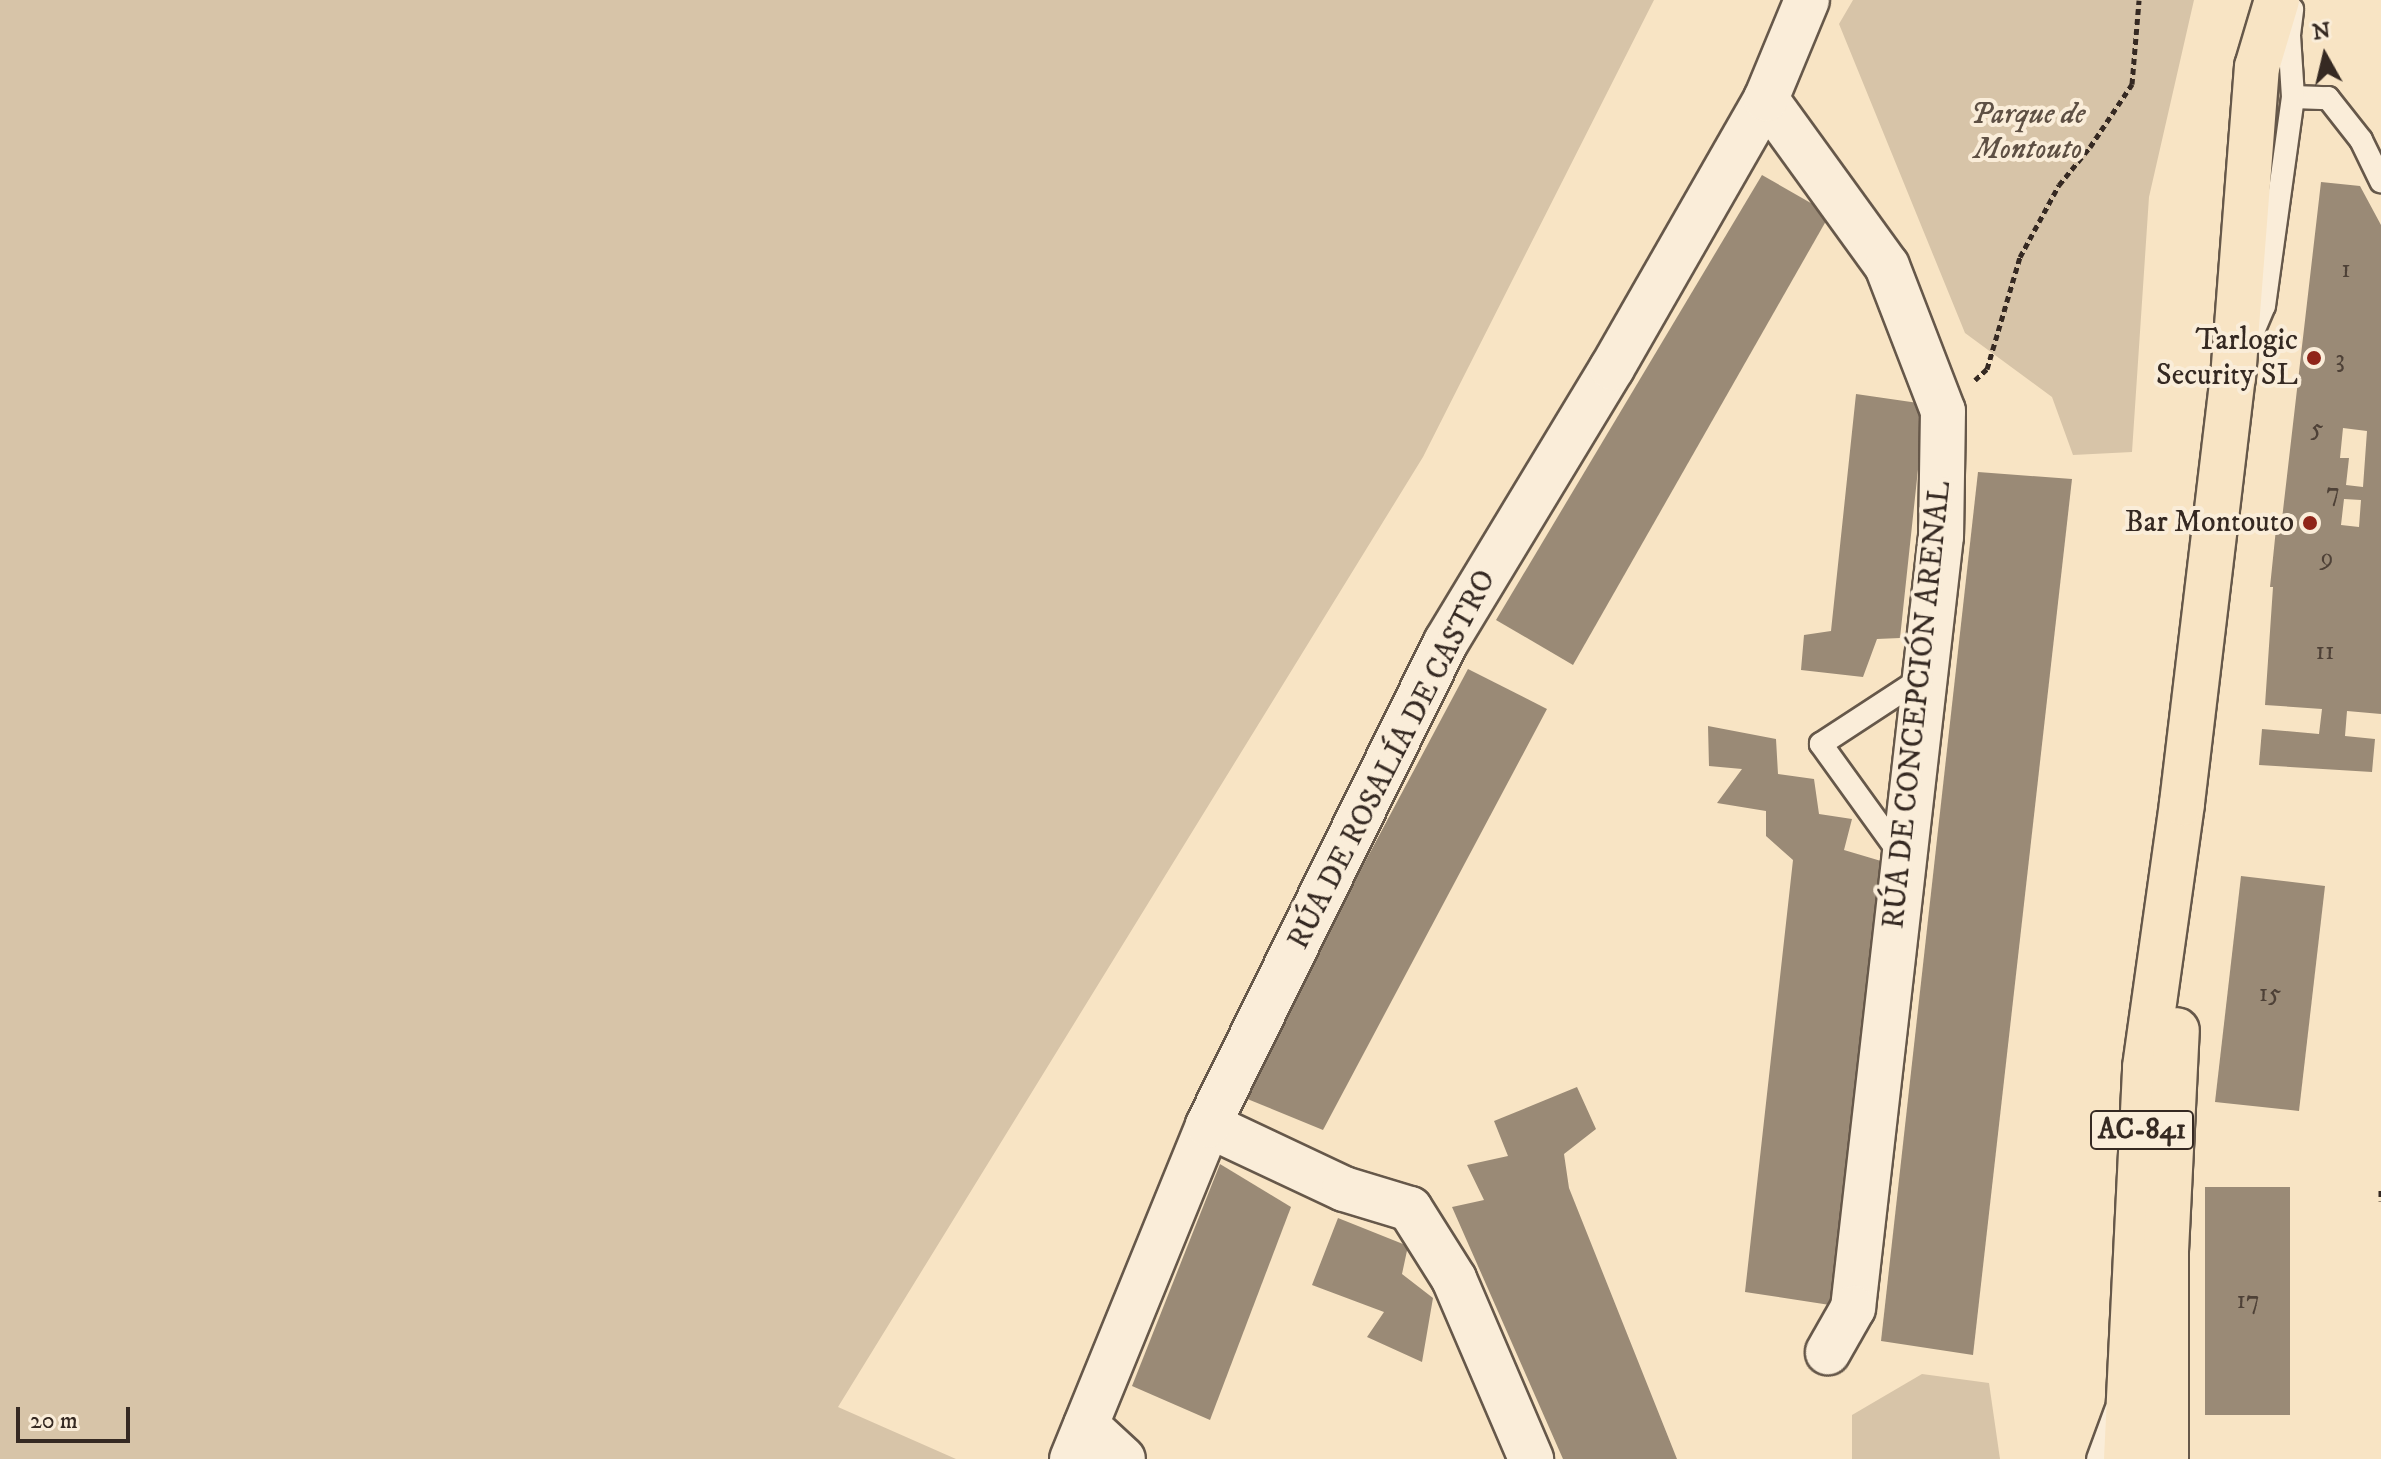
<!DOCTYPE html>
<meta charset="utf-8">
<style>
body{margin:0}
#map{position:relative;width:2381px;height:1459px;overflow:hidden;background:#f8e4c4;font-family:"IM FELL DW Pica",serif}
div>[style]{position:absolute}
.green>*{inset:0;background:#d7c4a8}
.building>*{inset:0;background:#9a8a76}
.path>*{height:5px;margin-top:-2.5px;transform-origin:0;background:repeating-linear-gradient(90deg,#352922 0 6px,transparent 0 10px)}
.roads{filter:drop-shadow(2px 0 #66584a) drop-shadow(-2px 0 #66584a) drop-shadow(0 2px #66584a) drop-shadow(0 -2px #66584a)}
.lane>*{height:22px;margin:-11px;padding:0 11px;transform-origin:11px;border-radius:11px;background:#faedd9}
.street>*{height:44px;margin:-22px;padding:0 22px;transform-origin:22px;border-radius:22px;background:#faedd9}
.primary>*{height:44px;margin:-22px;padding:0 22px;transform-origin:22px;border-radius:22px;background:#f8e4c4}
.dots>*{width:22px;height:22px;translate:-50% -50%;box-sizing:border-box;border:4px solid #faedd9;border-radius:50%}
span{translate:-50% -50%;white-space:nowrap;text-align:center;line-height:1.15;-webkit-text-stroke:8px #faedd9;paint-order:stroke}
.number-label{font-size:26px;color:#4e4137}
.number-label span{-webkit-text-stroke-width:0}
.shield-label span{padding:2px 6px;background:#faedd9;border:2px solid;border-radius:6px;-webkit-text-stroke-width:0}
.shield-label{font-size:28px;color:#352922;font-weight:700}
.park-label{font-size:30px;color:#5e5044;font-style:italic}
.poi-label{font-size:30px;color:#352922}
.right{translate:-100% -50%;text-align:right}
.street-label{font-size:30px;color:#352922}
.north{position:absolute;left:2285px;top:16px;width:80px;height:80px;-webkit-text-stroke:6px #faedd9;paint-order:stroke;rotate:352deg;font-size:22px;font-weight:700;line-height:32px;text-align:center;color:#352922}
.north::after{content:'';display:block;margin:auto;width:28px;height:36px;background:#352922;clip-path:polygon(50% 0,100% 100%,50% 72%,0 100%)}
.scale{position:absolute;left:16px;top:1407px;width:114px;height:36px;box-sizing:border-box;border:4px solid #352922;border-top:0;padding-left:10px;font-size:24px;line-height:28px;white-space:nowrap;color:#352922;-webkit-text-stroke:6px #faedd9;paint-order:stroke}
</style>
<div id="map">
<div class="green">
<i style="clip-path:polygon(0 0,1654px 0,1423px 457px,838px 1407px,956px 1459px,0 1459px)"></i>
<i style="clip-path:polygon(1853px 0,2194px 0,2149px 197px,2132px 452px,2073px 455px,2052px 397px,1965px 333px,1839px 24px)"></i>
<i style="clip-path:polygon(1922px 1374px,1989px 1383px,2000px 1459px,1852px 1459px,1852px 1415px)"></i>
</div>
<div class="building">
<i style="clip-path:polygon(1762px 175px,1830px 214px,1573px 665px,1496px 620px)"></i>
<i style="clip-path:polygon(evenodd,2321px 182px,2360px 186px,2381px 225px,2381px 714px,2347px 711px,2345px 736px,2375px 739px,2372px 772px,2259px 765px,2262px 729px,2319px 734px,2322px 709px,2265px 705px,2273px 587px,2270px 587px,2277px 519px,2282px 519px,2321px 182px,2343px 428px,2367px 431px,2363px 487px,2346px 485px,2349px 458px,2340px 458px,2343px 428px,2321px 182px,2344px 499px,2361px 500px,2359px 527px,2341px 525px,2344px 499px)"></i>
<i style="clip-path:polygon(1856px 394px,1925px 404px,1900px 638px,1877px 639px,1863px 677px,1801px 670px,1804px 635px,1831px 631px)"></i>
<i style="clip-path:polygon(1978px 472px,2072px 479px,1973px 1355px,1881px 1341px)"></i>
<i style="clip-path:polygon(1468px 669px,1547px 709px,1323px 1130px,1240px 1096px)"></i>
<i style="clip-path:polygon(1708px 726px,1776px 739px,1778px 774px,1814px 779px,1819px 814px,1852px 819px,1844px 850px,1881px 861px,1830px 1305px,1745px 1292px,1793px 860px,1766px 836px,1766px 811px,1717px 803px,1742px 769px,1709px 766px)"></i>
<i style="clip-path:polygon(2241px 876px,2325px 886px,2299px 1111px,2215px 1102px)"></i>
<i style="clip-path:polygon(1577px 1087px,1596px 1129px,1564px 1154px,1569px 1188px,1677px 1459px,1563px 1459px,1452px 1207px,1484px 1200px,1467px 1165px,1508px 1156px,1494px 1121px)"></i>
<i style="clip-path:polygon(1220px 1164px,1291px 1207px,1210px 1420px,1132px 1386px)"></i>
<i style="clip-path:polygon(2205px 1187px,2290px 1187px,2290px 1415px,2205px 1415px)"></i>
<i style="clip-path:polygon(1338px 1218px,1408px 1246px,1402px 1274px,1433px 1298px,1422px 1362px,1367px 1337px,1384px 1312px,1312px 1285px)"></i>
</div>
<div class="path">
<i style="left:1975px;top:380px;width:16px;rotate:-43deg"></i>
<i style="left:1987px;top:369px;width:117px;rotate:-73.6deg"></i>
<i style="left:2020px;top:257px;width:82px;rotate:-61.6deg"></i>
<i style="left:2059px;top:185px;width:49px;rotate:-50.8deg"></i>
<i style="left:2090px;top:147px;width:76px;rotate:-56.3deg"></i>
<i style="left:2132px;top:84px;width:84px;rotate:-85.2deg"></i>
<i style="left:2381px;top:1190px;width:11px;rotate:90deg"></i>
</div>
<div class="roads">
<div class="lane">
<i style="left:2293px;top:97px;width:35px;rotate:2deg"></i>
<i style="left:2328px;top:98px;width:53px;rotate:51.8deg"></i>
<i style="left:2361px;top:140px;width:46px;rotate:64deg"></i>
<i style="left:2249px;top:341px;width:38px;rotate:-67deg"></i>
<i style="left:2264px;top:306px;width:211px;rotate:-82.1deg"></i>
<i style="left:2293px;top:97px;width:62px;rotate:-93.7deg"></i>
<i style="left:2289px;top:35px;width:26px;rotate:-83deg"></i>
<i style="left:1901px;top:855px;width:137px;rotate:-125.8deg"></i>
<i style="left:1821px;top:744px;width:124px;rotate:-33.2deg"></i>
<i style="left:2098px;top:1459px;width:52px;rotate:-69.8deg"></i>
</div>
<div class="street">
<i style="left:1766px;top:99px;width:206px;rotate:54.1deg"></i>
<i style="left:1887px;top:266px;width:155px;rotate:68.9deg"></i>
<i style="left:1943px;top:411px;width:125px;rotate:90.9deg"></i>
<i style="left:1941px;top:536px;width:777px;rotate:96.5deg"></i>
<i style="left:1853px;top:1308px;width:51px;rotate:119.6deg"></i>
<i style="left:1208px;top:1125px;width:150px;rotate:25.2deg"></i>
<i style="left:1344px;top:1189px;width:69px;rotate:16.9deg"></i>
<i style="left:1410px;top:1209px;width:83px;rotate:57.8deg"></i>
<i style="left:1454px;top:1279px;width:196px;rotate:66.8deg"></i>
<i style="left:1086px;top:1425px;width:50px;rotate:42.6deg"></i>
<i style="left:1072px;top:1459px;width:361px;rotate:-67.8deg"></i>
<i style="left:1208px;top:1125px;width:538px;rotate:-63.77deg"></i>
<i style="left:1446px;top:642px;width:320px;rotate:-58.8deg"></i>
<i style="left:1612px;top:368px;width:310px;rotate:-60.2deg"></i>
<i style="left:1766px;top:99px;width:107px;rotate:-67.5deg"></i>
</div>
<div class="primary">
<i style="left:2126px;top:1459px;width:392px;rotate:-87.2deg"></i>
<i style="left:2145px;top:1067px;width:267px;rotate:-82deg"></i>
<i style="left:2182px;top:803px;width:428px;rotate:-83.2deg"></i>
<i style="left:2233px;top:378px;width:312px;rotate:-85.6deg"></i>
<i style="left:2257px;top:67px;width:70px;rotate:-73.4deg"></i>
<i style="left:2166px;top:1459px;width:208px;rotate:-90deg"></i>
<i style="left:2166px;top:1251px;width:221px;rotate:-87.2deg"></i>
</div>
</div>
<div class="dots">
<i style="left:2314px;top:358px;background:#8f2418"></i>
<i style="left:2310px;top:523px;background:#8f2418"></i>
</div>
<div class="number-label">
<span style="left:2346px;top:270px">1</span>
<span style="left:2340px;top:360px">3</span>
<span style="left:2317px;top:429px">5</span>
<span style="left:2333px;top:493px">7</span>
<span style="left:2327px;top:558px">9</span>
<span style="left:2325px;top:652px">11</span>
<span style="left:2270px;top:994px">15</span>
<span style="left:2248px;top:1301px">17</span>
</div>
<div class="shield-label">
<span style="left:2142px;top:1130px">AC-841</span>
</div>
<div class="park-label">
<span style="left:2028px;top:132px">Parque de<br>Montouto</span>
</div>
<div class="poi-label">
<span class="right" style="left:2298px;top:358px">Tarlogic<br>Security SL</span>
<span class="right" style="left:2294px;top:523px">Bar Montouto</span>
</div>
<div class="street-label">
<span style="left:1918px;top:705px;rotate:-84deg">RÚA DE CONCEPCIÓN ARENAL</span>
<span style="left:1393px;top:760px;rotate:-63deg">RÚA DE ROSALÍA DE CASTRO</span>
</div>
<div class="north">N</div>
<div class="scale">20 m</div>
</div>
